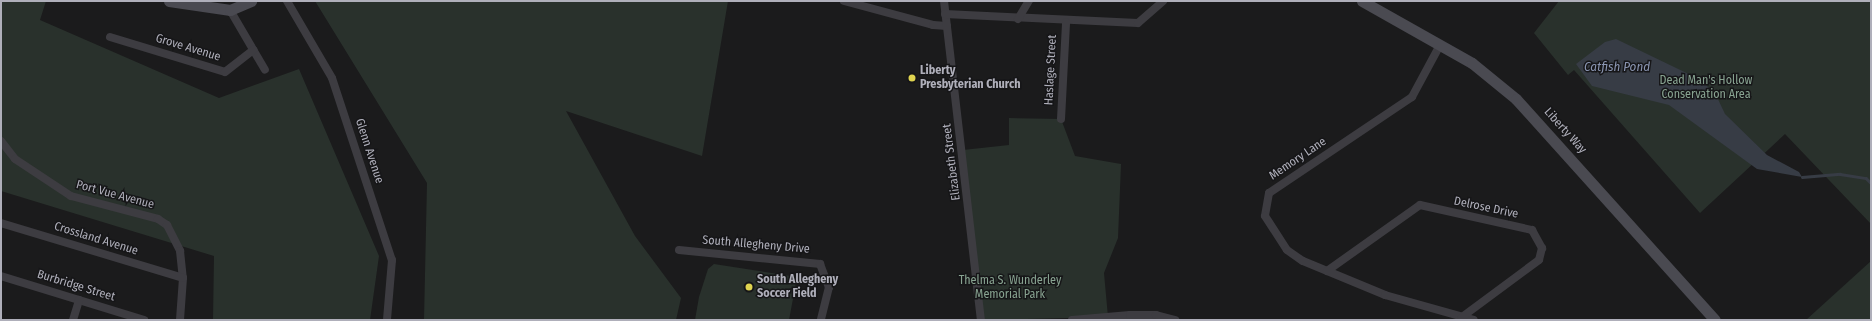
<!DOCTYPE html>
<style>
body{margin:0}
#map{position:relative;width:1872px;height:321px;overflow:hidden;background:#1b1b1c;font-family:"Fira Sans Condensed",sans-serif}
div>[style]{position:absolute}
.green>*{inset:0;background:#29312c}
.water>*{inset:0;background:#373c45}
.stream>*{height:2.5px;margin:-1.25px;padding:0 1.25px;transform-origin:1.25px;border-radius:1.25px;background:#373c45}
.street>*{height:8px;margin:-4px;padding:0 4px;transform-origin:4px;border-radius:4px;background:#3d3c41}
.secondary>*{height:11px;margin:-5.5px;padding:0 5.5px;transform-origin:5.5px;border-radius:5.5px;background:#4a4a51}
.dots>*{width:11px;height:11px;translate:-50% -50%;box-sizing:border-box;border:2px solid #161618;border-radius:50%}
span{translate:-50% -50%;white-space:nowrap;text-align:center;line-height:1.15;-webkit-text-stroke:3px #161618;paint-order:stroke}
.street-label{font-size:12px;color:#afafba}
.poi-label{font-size:12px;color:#afafba;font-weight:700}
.left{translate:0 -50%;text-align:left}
.park-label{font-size:12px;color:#88a391}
.water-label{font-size:13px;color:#8a95b1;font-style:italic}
.frame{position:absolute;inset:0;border:2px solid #afafba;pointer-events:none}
</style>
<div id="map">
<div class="green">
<i style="clip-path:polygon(1px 1px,46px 1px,40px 20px,219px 98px,299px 69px,379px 256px,370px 320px,213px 320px,214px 256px,1px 191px)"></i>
<i style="clip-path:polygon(315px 1px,728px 1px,702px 156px,566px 111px,635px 236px,681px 298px,676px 320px,424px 320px,427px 183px)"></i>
<i style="clip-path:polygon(1559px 1px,1871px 1px,1871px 224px,1785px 134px,1700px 213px,1574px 70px,1568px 75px,1534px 33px)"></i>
<i style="clip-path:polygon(1009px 118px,1061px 119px,1075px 156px,1121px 164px,1118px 238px,1104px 273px,1108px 317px,981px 320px,963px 150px,1009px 145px)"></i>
<i style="clip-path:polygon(1871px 261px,1871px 320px,1806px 320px)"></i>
<i style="clip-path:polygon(714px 264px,797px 277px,789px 320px,695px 320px,699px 297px,708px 269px)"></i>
</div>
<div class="water">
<i style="clip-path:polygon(1616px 39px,1701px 80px,1716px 95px,1725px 114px,1767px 155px,1799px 172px,1802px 177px,1757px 169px,1669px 105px,1592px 86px,1576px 64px,1605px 42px)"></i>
</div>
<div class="stream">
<i style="left:1802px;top:177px;width:38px;rotate:-5deg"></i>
<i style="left:1840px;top:174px;width:26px;rotate:9deg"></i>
<i style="left:1866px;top:178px;width:7px;rotate:45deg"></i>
</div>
<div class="street">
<i style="left:287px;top:1px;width:89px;rotate:59.7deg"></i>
<i style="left:332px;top:78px;width:192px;rotate:71.8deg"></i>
<i style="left:392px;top:260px;width:60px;rotate:94.8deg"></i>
<i style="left:844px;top:1px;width:92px;rotate:15.1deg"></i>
<i style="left:933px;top:25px;width:14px;rotate:4deg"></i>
<i style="left:944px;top:1px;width:321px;rotate:83.4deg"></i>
<i style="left:230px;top:10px;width:69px;rotate:59.7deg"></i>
<i style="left:945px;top:14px;width:193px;rotate:2.7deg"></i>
<i style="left:1138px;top:23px;width:33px;rotate:-41deg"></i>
<i style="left:1018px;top:19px;width:21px;rotate:-59deg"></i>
<i style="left:110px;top:37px;width:120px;rotate:16.9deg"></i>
<i style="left:225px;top:72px;width:36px;rotate:-38deg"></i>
<i style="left:1440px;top:45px;width:59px;rotate:118.3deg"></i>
<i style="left:1412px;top:97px;width:172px;rotate:146.1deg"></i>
<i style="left:1269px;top:193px;width:23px;rotate:100deg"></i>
<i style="left:1265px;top:216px;width:40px;rotate:57.1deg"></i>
<i style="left:1287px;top:250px;width:19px;rotate:35deg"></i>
<i style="left:1303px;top:261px;width:89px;rotate:22.5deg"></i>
<i style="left:1385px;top:295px;width:92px;rotate:15.7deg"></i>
<i style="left:1061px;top:119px;width:97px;rotate:-87deg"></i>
<i style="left:1px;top:141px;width:23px;rotate:52deg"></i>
<i style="left:15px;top:159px;width:67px;rotate:33.5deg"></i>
<i style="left:71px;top:196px;width:90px;rotate:14.8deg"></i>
<i style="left:158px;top:219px;width:11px;rotate:34deg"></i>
<i style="left:167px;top:225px;width:29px;rotate:63deg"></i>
<i style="left:180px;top:251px;width:27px;rotate:84deg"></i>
<i style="left:183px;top:278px;width:42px;rotate:94.1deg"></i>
<i style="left:1px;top:223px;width:190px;rotate:16.8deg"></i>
<i style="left:679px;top:250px;width:142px;rotate:5.7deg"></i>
<i style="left:820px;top:264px;width:25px;rotate:69deg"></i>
<i style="left:829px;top:287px;width:34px;rotate:104deg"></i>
<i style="left:1327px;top:271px;width:114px;rotate:-35.4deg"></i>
<i style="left:1420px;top:205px;width:115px;rotate:12.6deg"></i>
<i style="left:1532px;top:230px;width:21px;rotate:61deg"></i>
<i style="left:1542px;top:248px;width:12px;rotate:104deg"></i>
<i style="left:1539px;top:260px;width:96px;rotate:143.5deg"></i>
<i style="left:1px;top:276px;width:150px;rotate:17.1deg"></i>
<i style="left:73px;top:320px;width:21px;rotate:-73deg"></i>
<i style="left:1072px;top:320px;width:58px;rotate:-4.9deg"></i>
<i style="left:1130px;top:315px;width:26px"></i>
<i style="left:1156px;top:315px;width:20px;rotate:15deg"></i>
</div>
<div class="secondary">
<i style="left:169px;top:1px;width:62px;rotate:8.4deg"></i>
<i style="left:230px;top:10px;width:23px;rotate:-23deg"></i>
<i style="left:1362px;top:1px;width:126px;rotate:29.4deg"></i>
<i style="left:1472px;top:63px;width:57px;rotate:39.3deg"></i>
<i style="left:1516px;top:99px;width:297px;rotate:48deg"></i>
</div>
<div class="dots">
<i style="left:912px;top:78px;background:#dfd450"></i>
<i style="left:749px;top:287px;background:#dfd450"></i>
</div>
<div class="street-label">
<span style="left:188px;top:48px;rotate:17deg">Grove Avenue</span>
<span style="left:1051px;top:70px;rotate:-87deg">Haslage Street</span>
<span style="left:1565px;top:131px;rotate:48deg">Liberty Way</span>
<span style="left:369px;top:151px;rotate:72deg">Glenn Avenue</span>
<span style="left:1298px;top:159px;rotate:-34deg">Memory Lane</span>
<span style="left:952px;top:162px;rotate:-97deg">Elizabeth Street</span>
<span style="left:115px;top:195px;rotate:15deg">Port Vue Avenue</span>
<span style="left:1486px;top:208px;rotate:12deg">Delrose Drive</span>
<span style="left:96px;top:239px;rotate:17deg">Crossland Avenue</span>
<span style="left:756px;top:245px;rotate:5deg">South Allegheny Drive</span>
<span style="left:76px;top:286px;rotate:17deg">Burbridge Street</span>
</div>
<div class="poi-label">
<span class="left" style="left:920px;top:78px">Liberty<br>Presbyterian Church</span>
<span class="left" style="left:757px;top:287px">South Allegheny<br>Soccer Field</span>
</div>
<div class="park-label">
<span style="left:1706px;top:88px">Dead Man's Hollow<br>Conservation Area</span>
<span style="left:1010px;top:288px">Thelma S. Wunderley<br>Memorial Park</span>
</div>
<div class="water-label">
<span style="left:1617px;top:67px">Catfish Pond</span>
</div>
<div class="frame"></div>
</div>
